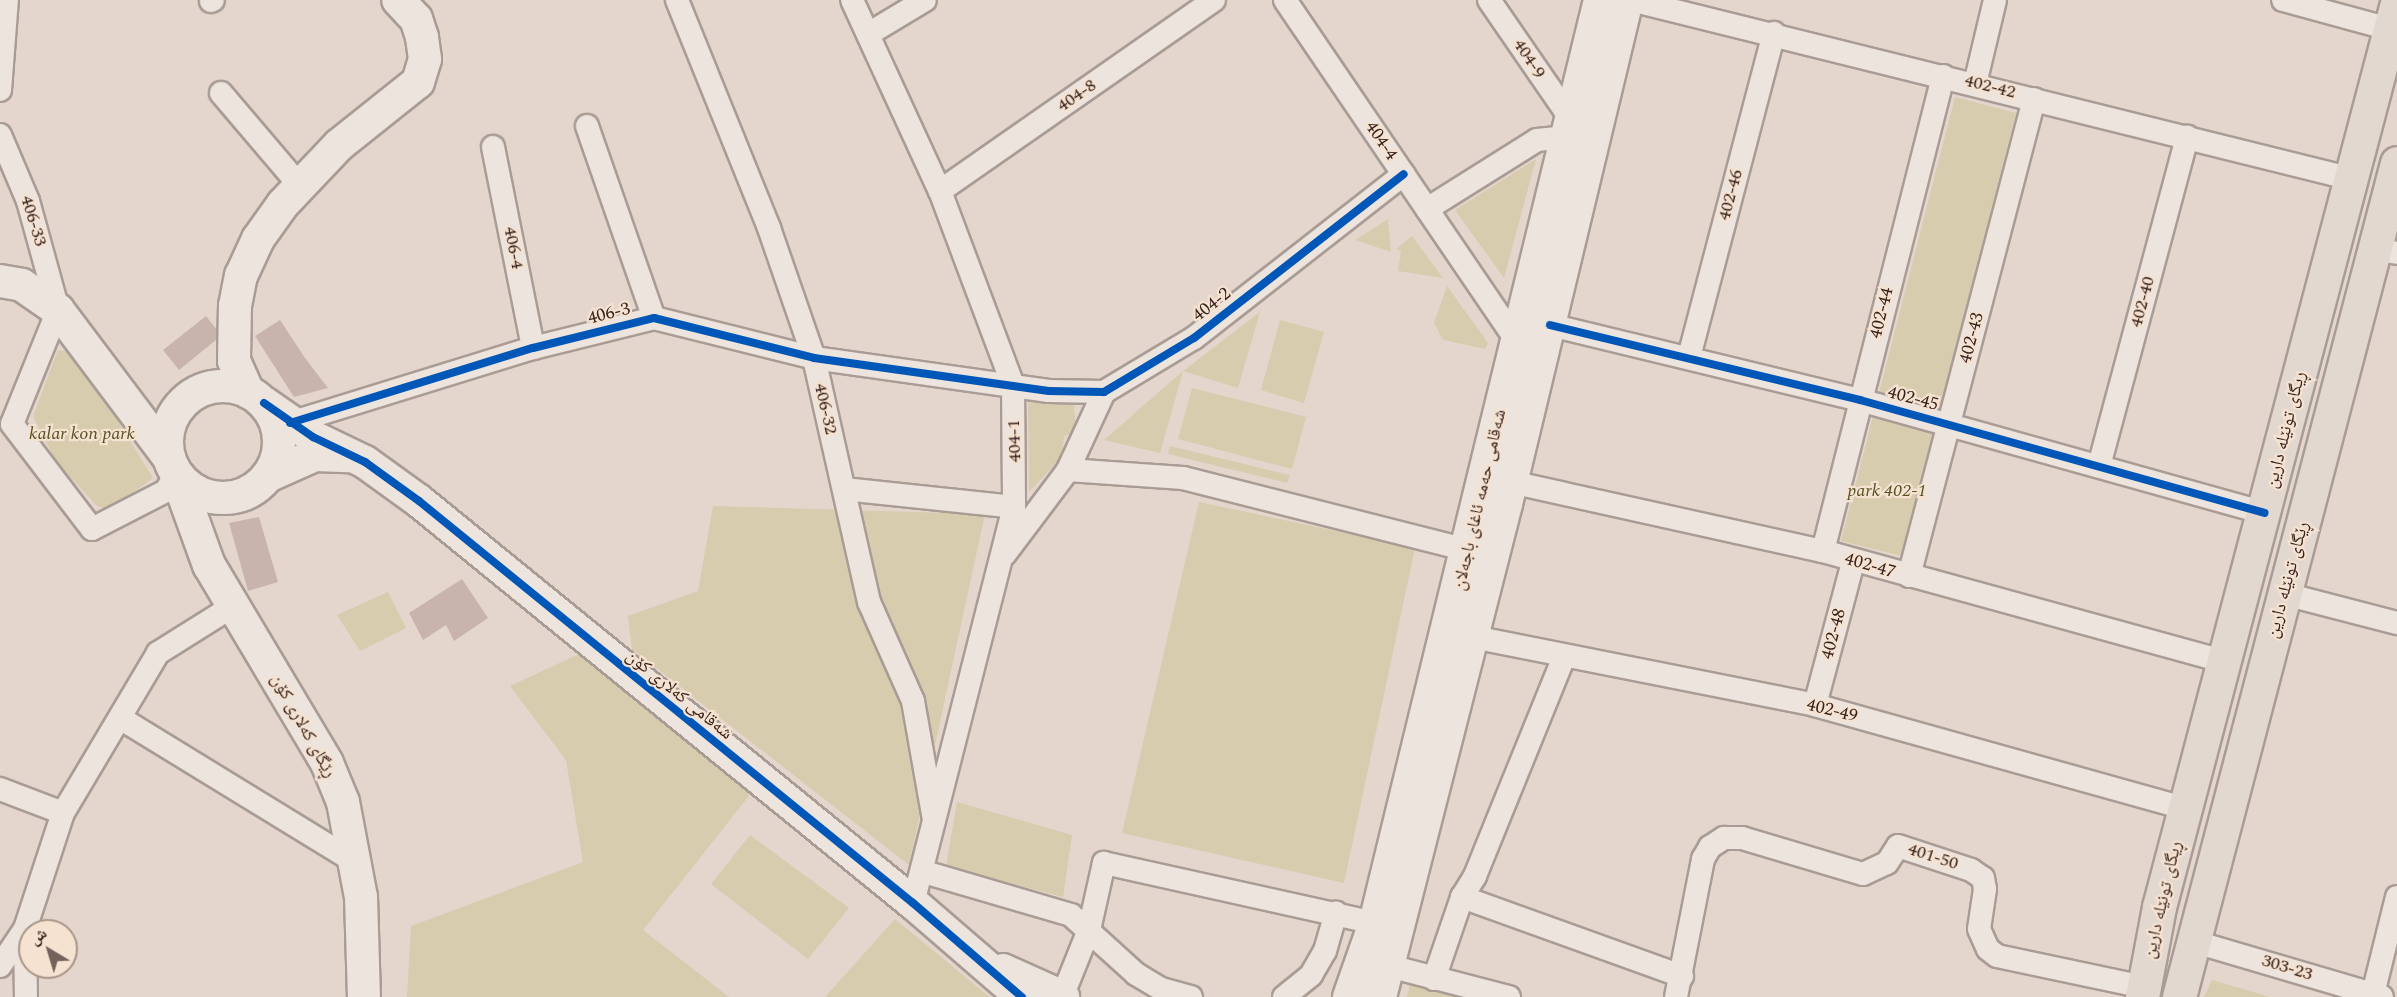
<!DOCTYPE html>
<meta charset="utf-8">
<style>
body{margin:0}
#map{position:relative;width:2397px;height:997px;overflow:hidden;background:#e4d6cc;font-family:Spectral,"Noto Naskh Arabic",serif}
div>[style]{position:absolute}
.green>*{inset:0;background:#d7ccae}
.building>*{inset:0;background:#c8b4ad}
.roads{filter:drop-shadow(2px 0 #a99c95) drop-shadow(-2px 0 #a99c95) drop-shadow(0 2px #a99c95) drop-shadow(0 -2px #a99c95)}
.street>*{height:22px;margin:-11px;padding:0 11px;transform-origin:11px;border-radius:11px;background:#ece4dd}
.secondary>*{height:32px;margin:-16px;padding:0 16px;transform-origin:16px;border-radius:16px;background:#ece4dd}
.secondary>.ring{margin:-16px;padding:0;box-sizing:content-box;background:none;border:32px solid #ece4dd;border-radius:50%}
.primary>*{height:33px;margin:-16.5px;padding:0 16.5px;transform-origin:16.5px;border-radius:16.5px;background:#e3d8cf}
.cycleway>*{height:8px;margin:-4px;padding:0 4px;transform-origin:4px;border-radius:4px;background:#0057b8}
span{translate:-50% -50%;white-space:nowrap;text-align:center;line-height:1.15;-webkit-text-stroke:4.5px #f5e2d1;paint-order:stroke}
.street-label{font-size:18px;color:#37231d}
.park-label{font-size:18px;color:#535324;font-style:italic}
.north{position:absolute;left:18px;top:919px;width:60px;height:60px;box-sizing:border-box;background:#f5e2d1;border:2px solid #a99689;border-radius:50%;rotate:322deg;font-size:16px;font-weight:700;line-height:24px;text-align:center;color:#37231d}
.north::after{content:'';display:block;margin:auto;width:21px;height:27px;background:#74625a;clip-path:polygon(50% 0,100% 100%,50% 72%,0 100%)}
</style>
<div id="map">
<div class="green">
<i style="clip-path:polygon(1955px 97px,2016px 113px,1902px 556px,1841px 541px)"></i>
<i style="clip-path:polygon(1536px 159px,1504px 278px,1455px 210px)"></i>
<i style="clip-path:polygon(1388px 219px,1391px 252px,1355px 240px)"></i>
<i style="clip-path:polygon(1412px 236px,1443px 278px,1398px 271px,1401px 251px,1396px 249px)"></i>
<i style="clip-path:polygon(1447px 286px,1488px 343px,1485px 349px,1443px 340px,1434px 323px)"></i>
<i style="clip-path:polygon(1260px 312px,1238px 388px,1183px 371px,1160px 453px,1104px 440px,1183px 371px)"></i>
<i style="clip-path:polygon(1280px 320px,1324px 332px,1304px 403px,1261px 390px)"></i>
<i style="clip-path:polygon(58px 350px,66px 351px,91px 377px,153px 478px,109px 510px,97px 506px,55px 460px,33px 416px)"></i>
<i style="clip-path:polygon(1192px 388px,1306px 417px,1292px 469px,1178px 439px)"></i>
<i style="clip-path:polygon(1028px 402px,1074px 405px,1076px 433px,1064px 436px,1062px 457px,1029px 492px)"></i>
<i style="clip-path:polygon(1170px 446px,1290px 475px,1287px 483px,1168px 454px)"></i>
<i style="clip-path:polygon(1199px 502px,1415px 548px,1344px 883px,1122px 833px)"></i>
<i style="clip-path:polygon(713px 506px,985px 514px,909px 865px,632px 649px,628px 616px,698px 591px)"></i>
<i style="clip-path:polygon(388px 592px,406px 628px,360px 651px,337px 615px)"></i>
<i style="clip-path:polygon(579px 654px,627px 684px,752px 792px,643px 930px,729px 997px,407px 997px,411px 926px,583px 862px,566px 760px,510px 686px)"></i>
<i style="clip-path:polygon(957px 802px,1072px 835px,1063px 897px,946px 866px)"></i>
<i style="clip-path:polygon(750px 835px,849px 908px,808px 959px,711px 884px)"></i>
<i style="clip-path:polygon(895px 919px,986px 994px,990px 997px,825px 997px)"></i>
<i style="clip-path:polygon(2212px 980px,2270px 997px,2204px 997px)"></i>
<i style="clip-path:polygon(1410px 984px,1465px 997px,1407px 997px)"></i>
</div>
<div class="building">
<i style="clip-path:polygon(206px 316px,217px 330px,216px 340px,179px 370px,163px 350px)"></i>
<i style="clip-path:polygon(280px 320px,305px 358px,328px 388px,294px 397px,255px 336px)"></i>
<i style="clip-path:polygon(259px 517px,278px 582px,248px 591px,229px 523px)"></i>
<i style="clip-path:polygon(462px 579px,488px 618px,454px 641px,446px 625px,423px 640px,409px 613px)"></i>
</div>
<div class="roads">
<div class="street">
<i style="left:677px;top:0;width:246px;rotate:68deg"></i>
<i style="left:769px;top:228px;width:138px;rotate:70.9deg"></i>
<i style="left:814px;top:358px;width:250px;rotate:77.3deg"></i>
<i style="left:869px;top:602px;width:108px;rotate:66deg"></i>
<i style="left:913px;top:701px;width:121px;rotate:80deg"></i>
<i style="left:852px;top:0;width:210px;rotate:65.3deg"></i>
<i style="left:940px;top:191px;width:207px;rotate:69.4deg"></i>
<i style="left:1013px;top:385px;width:122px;rotate:89.5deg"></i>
<i style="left:1014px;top:507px;width:409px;rotate:104.3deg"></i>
<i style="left:1285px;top:0;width:413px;rotate:55.8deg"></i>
<i style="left:1489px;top:0;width:143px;rotate:55.5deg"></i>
<i style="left:1631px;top:0;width:739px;rotate:13.94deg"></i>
<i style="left:2283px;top:0;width:111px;rotate:15.2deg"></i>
<i style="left:211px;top:1px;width:2px;rotate:-27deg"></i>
<i style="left:870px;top:33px;width:64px;rotate:-31deg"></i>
<i style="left:1975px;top:84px;width:86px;rotate:-76.6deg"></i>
<i style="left:0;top:90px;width:90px;rotate:-85.6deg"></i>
<i style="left:221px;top:93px;width:123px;rotate:49.6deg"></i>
<i style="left:587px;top:126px;width:203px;rotate:70.8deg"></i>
<i style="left:0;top:135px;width:72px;rotate:67deg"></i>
<i style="left:28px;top:201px;width:113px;rotate:74.6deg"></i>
<i style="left:58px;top:310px;width:123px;rotate:112deg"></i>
<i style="left:12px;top:424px;width:132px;rotate:52.7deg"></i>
<i style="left:92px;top:529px;width:83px;rotate:-27.2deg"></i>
<i style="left:166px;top:491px;width:20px;rotate:-60deg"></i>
<i style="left:493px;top:147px;width:205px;rotate:78.7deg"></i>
<i style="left:940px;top:191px;width:334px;rotate:-34.9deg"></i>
<i style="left:1427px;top:209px;width:130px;rotate:-32.1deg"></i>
<i style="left:1537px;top:140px;width:28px;rotate:-6deg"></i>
<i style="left:2375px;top:249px;width:22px;rotate:10deg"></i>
<i style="left:1550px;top:325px;width:319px;rotate:13.6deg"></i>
<i style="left:1860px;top:400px;width:420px;rotate:15.6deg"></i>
<i style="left:1689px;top:357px;width:335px;rotate:-75.3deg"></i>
<i style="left:290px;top:423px;width:254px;rotate:-17.2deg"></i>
<i style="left:533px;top:348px;width:125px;rotate:-13.9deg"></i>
<i style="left:654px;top:318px;width:165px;rotate:14deg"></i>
<i style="left:814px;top:358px;width:237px;rotate:8deg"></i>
<i style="left:1049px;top:391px;width:55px;rotate:1deg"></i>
<i style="left:1104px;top:392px;width:105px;rotate:-31deg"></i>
<i style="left:1194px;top:338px;width:266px;rotate:-38deg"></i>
<i style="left:2099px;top:466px;width:341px;rotate:-75deg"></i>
<i style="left:1068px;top:470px;width:115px;rotate:4deg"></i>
<i style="left:1183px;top:478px;width:294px;rotate:14.2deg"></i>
<i style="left:1511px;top:482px;width:320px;rotate:12.5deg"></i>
<i style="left:1823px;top:551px;width:417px;rotate:15.4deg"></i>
<i style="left:844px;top:489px;width:171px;rotate:6deg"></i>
<i style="left:1823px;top:551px;width:490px;rotate:-75.8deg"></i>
<i style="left:1005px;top:554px;width:105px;rotate:-53.1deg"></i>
<i style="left:1068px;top:470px;width:86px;rotate:-65.2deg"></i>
<i style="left:1909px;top:576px;width:493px;rotate:-75.3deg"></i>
<i style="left:2285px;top:594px;width:116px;rotate:14.5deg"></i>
<i style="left:1473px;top:637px;width:349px;rotate:11.2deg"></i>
<i style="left:1815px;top:705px;width:384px;rotate:15.6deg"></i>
<i style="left:1815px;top:705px;width:148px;rotate:-75.1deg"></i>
<i style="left:120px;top:718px;width:276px;rotate:31.5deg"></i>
<i style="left:0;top:789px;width:67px;rotate:20.9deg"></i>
<i style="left:924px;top:872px;width:153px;rotate:16.3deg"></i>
<i style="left:1071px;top:915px;width:88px;rotate:42.2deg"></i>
<i style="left:1136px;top:974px;width:29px;rotate:31deg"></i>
<i style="left:1161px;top:989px;width:31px;rotate:15deg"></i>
<i style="left:1462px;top:897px;width:234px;rotate:19.8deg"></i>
<i style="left:25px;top:929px;width:68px;rotate:89.2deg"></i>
<i style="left:2192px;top:941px;width:198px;rotate:16.4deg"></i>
<i style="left:0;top:966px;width:45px;rotate:-56deg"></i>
<i style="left:25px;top:929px;width:122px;rotate:-71.9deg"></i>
<i style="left:63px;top:813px;width:186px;rotate:-59.3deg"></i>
<i style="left:158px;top:653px;width:89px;rotate:-32.1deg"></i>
<i style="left:1389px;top:966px;width:124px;rotate:14.5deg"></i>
<i style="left:1434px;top:979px;width:87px;rotate:-71.1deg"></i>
<i style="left:1462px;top:897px;width:25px;rotate:-58deg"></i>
<i style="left:1475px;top:876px;width:236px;rotate:-67.9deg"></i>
<i style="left:2373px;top:994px;width:100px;rotate:-76.1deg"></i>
<i style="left:1062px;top:997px;width:72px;rotate:-68.1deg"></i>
<i style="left:1089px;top:930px;width:69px;rotate:-77.4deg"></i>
<i style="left:1104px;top:863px;width:278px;rotate:12.5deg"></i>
<i style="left:1284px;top:997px;width:35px;rotate:-39deg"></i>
<i style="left:1311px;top:975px;width:28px;rotate:-60deg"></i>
<i style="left:1325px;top:951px;width:40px;rotate:-74deg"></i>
<i style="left:1676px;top:997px;width:141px;rotate:-78.9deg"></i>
<i style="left:1703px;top:859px;width:14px;rotate:-60deg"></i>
<i style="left:1710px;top:847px;width:17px;rotate:-33deg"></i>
<i style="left:1724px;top:838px;width:18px"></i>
<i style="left:1742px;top:838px;width:126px;rotate:16.6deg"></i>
<i style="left:1863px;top:874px;width:26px;rotate:-25deg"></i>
<i style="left:1887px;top:863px;width:20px;rotate:-57deg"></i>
<i style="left:1898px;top:846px;width:77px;rotate:18.2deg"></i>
<i style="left:1971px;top:870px;width:14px;rotate:34deg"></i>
<i style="left:1983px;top:878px;width:11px;rotate:80deg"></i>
<i style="left:1985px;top:889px;width:40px;rotate:98.5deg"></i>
<i style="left:1979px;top:929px;width:22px;rotate:66deg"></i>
<i style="left:1988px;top:949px;width:11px;rotate:38deg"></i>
<i style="left:1997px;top:956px;width:150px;rotate:11.9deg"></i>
</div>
<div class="secondary">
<i style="left:0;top:281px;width:22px;rotate:10deg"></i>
<i style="left:22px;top:285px;width:44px;rotate:34.8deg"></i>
<i style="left:58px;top:310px;width:185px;rotate:53.1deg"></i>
<i class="ring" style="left:167px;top:386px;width:80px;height:80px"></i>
<i style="left:248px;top:392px;width:34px;rotate:-114deg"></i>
<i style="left:234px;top:361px;width:55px;rotate:-89deg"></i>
<i style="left:235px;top:306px;width:31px;rotate:-79deg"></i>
<i style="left:241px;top:276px;width:41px;rotate:-65.3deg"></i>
<i style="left:258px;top:239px;width:43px;rotate:-54.5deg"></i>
<i style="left:283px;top:204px;width:81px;rotate:-46.5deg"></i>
<i style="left:339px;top:145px;width:101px;rotate:-38.6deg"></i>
<i style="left:418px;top:82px;width:24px;rotate:-73deg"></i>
<i style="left:425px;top:59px;width:22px;rotate:-98deg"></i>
<i style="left:422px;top:37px;width:19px;rotate:-108deg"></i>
<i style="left:416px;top:19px;width:26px;rotate:-133deg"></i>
<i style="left:264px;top:403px;width:60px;rotate:34.8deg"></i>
<i style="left:313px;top:437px;width:58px;rotate:25.7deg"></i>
<i style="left:365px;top:462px;width:67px;rotate:35.8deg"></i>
<i style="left:419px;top:501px;width:637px;rotate:39.14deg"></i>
<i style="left:913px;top:903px;width:144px;rotate:40.8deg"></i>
<i style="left:176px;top:474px;width:97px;rotate:70.1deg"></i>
<i style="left:209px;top:565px;width:230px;rotate:59.2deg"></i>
<i style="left:327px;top:763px;width:42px;rotate:67.7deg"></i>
<i style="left:343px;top:802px;width:97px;rotate:79.3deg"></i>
<i style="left:361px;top:897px;width:100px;rotate:88.3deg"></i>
<i style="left:268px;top:476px;width:51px;rotate:-24.1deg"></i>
<i style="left:315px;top:455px;width:33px;rotate:2deg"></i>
<i style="left:1003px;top:970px;width:66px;rotate:24.2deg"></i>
<i style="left:1349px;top:997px;width:78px;rotate:-70.6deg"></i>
<i style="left:1375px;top:923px;width:950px;rotate:-76.3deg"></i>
<i style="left:1380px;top:997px;width:509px;rotate:-75.66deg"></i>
<i style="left:1506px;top:504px;width:518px;rotate:-76.5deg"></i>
</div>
<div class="primary">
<i style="left:2142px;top:997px;width:92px;rotate:-79.3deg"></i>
<i style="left:2159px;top:907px;width:935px;rotate:-75.25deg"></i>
<i style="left:2179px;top:997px;width:862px;rotate:-75.35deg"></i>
</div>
</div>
<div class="cycleway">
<i style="left:1550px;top:325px;width:319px;rotate:13.6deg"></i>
<i style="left:1860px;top:400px;width:420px;rotate:15.6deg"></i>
<i style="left:264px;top:403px;width:60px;rotate:34.8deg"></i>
<i style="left:313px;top:437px;width:58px;rotate:25.7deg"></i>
<i style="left:365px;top:462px;width:67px;rotate:35.8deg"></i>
<i style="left:419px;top:501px;width:637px;rotate:39.14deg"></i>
<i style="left:913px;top:903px;width:144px;rotate:40.8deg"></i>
<i style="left:290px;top:423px;width:254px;rotate:-17.2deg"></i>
<i style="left:533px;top:348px;width:125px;rotate:-13.9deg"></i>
<i style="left:654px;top:318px;width:165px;rotate:14deg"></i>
<i style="left:814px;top:358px;width:237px;rotate:8deg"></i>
<i style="left:1049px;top:391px;width:55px;rotate:1deg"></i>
<i style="left:1104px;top:392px;width:105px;rotate:-31deg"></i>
<i style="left:1194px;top:338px;width:266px;rotate:-38deg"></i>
</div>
<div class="street-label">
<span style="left:1529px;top:59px;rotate:56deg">404-9</span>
<span style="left:1990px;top:87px;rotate:14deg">402-42</span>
<span style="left:1077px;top:96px;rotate:-35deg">404-8</span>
<span style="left:1381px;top:141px;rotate:56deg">404-4</span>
<span style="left:1731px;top:195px;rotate:-75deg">402-46</span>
<span style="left:33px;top:221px;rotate:73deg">406-33</span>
<span style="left:513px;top:248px;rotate:79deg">406-4</span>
<span style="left:2143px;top:302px;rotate:-75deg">402-40</span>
<span style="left:1212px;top:305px;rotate:-38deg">404-2</span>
<span style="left:1882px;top:313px;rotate:-76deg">402-44</span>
<span style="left:609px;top:314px;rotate:-14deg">406-3</span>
<span style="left:1972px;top:338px;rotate:-75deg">402-43</span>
<span style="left:1913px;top:399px;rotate:15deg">402-45</span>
<span style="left:825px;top:409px;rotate:77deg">406-32</span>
<span style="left:2286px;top:430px;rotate:-76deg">ڕیگای تونێلە دارین</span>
<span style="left:1015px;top:441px;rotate:-92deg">404-1</span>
<span style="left:1480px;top:500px;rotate:-77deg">شەقامی حەمە ئاغای باجەلان</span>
<span style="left:1870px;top:566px;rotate:16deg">402-47</span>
<span style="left:2288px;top:580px;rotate:-75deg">ڕێگای تونێلە دارین</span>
<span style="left:1834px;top:634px;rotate:-75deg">402-48</span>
<span style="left:679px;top:695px;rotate:39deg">شەقامی کەلاری کۆن</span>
<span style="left:1832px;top:711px;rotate:14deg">402-49</span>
<span style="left:303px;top:726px;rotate:61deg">ڕێگای کەلاری کۆن</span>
<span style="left:1933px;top:857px;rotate:18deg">401-50</span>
<span style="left:2163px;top:900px;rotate:-77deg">ڕیگای تونێلە دارین</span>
<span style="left:2287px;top:968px;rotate:17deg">303-23</span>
</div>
<div class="park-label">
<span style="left:82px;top:434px">kalar kon park</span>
<span style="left:1887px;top:491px">park 402-1</span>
</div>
<div class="north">ش</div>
</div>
